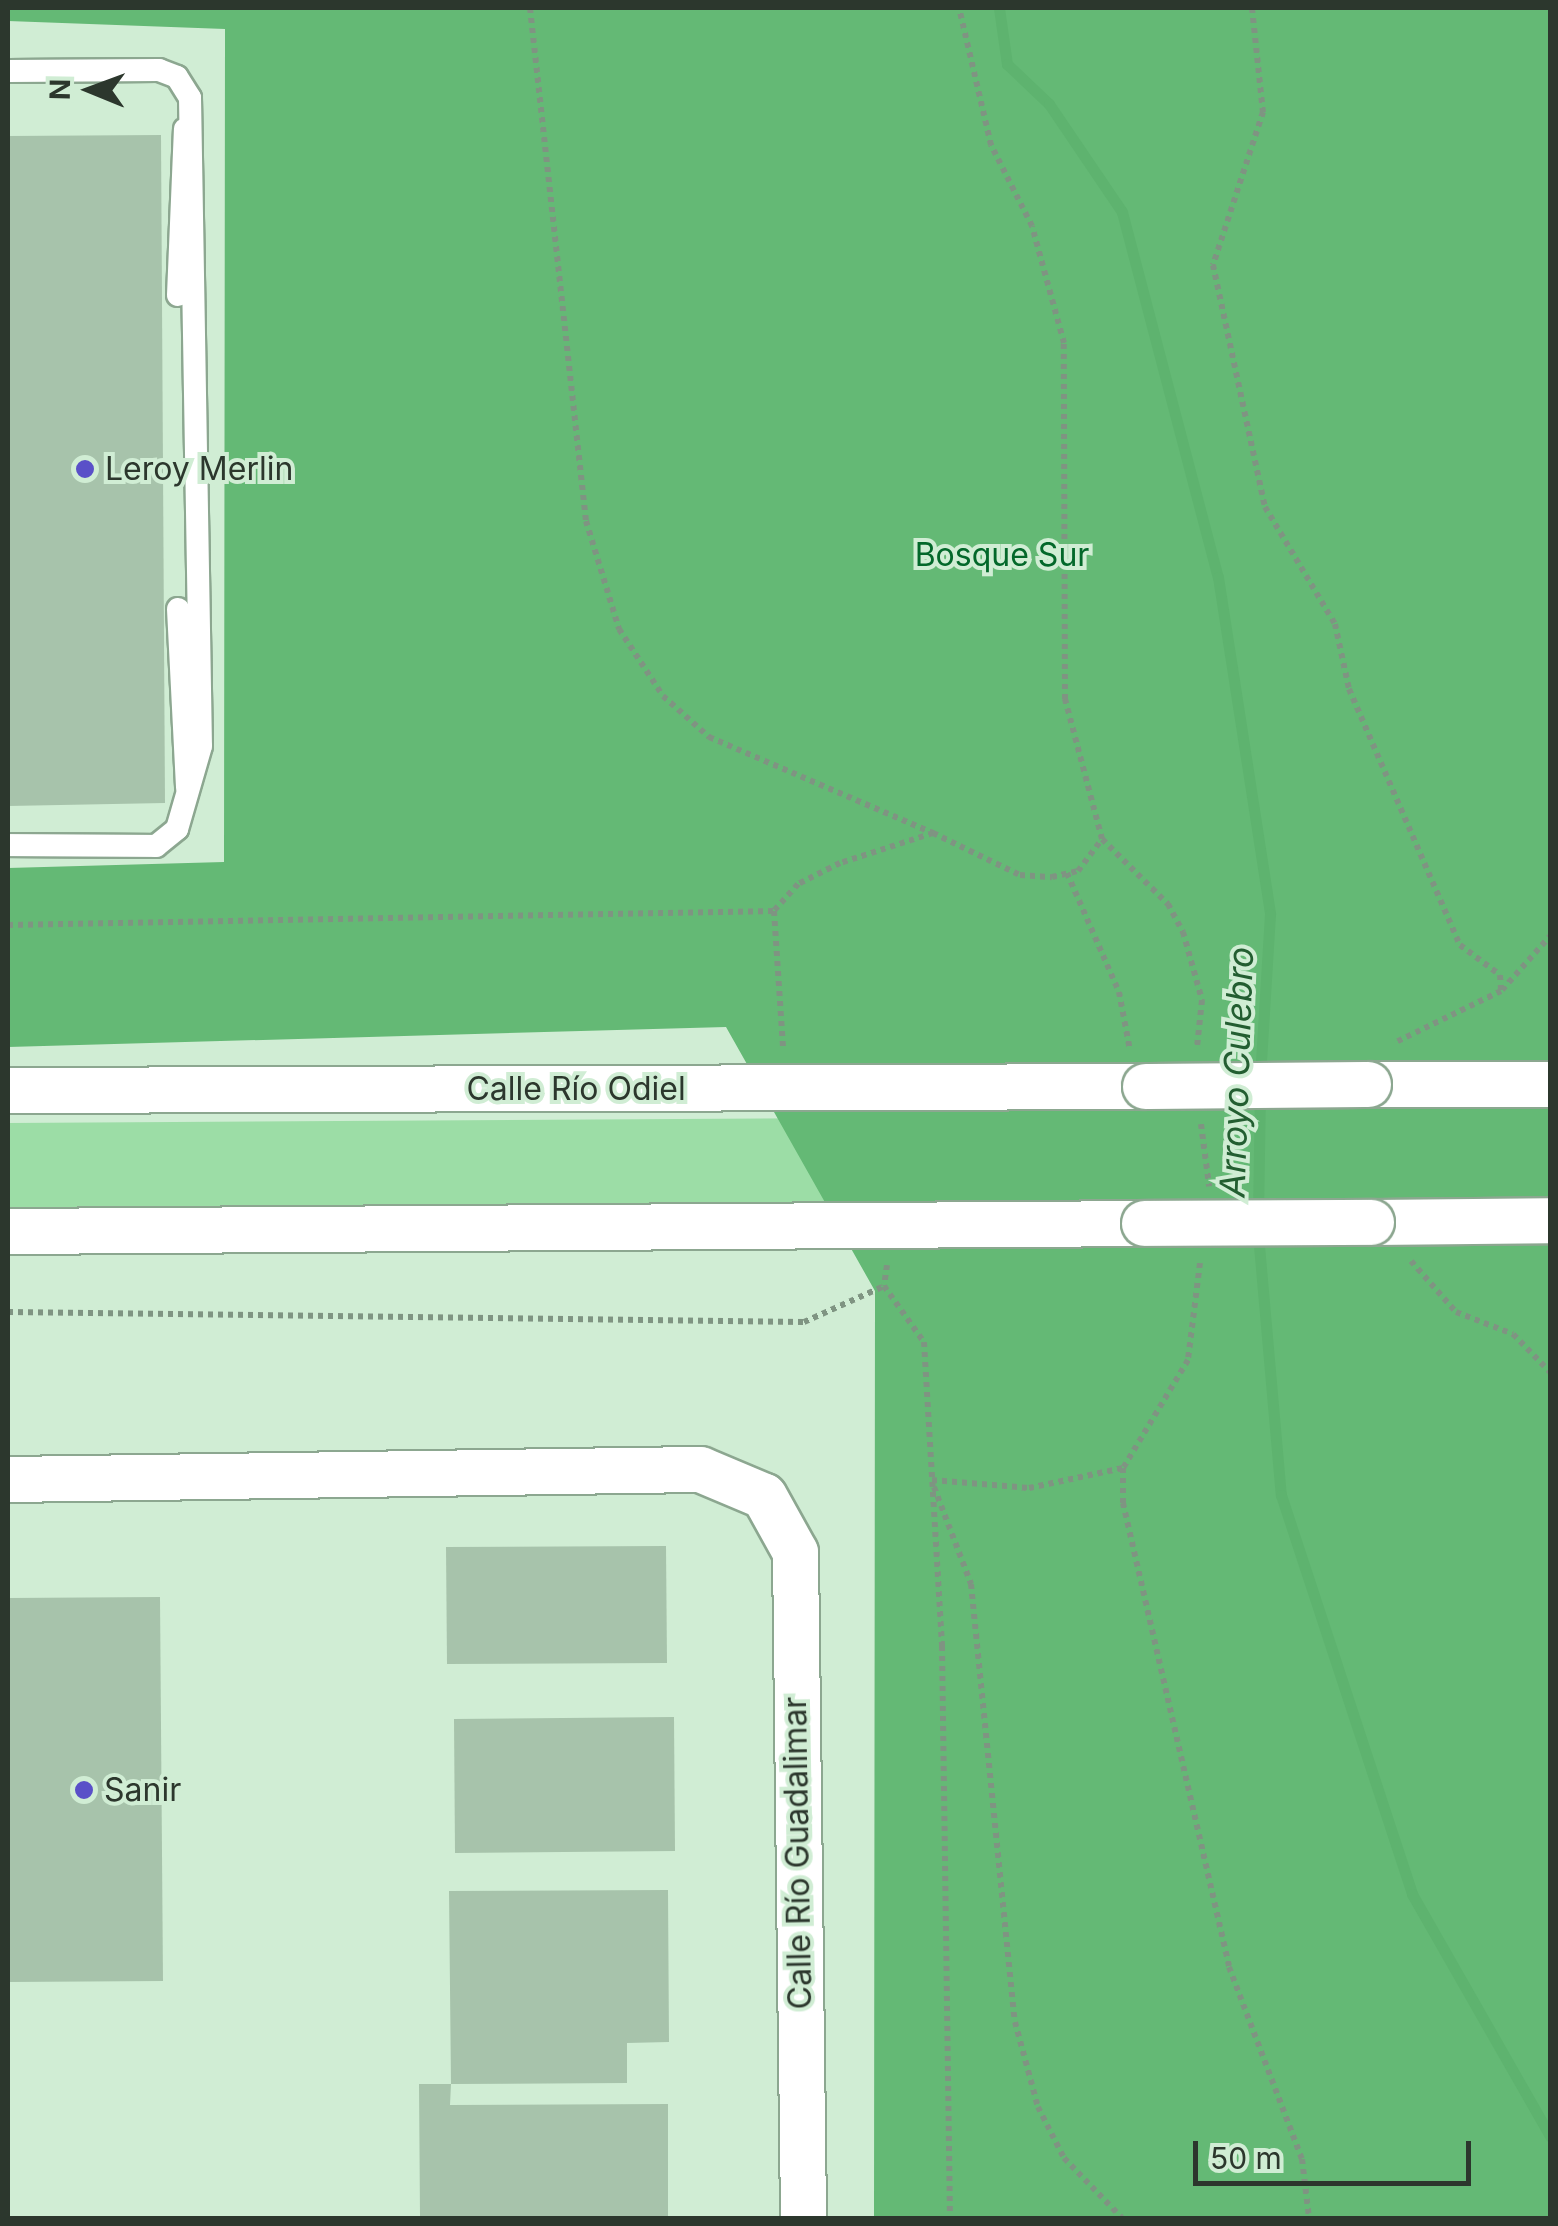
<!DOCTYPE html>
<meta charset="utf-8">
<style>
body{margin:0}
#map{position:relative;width:1558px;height:2226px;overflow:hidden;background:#d0edd4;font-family:Inter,sans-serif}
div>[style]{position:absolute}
.green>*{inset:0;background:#9cdda6}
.forest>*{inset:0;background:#64b975}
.stream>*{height:11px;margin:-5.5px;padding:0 5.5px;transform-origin:5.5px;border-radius:5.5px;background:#5eb36f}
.building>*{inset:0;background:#a7c3ab}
.path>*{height:6px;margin-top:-3px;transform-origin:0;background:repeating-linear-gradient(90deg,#7f9482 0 5px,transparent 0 10px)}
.roads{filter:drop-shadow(2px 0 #8ca790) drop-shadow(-2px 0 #8ca790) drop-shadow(0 2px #8ca790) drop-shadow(0 -2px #8ca790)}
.service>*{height:22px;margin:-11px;padding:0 11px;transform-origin:11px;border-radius:11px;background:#fff}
.minor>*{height:45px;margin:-22.5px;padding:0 22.5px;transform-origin:22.5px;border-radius:22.5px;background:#fff}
.bridges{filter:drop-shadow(2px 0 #8ca790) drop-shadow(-2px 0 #8ca790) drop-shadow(0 2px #8ca790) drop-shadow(0 -2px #8ca790)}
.minor-bridge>*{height:45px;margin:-22.5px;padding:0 22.5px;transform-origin:22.5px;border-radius:22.5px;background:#fff}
.dots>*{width:28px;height:28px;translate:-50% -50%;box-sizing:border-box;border:5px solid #d0edd4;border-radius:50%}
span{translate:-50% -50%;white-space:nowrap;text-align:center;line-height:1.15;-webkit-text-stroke:8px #d0edd4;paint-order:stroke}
.poi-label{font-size:32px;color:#2c372d}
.left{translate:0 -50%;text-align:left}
.park-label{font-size:32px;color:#03682a}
.street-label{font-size:32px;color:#2c372d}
.water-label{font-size:35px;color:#235e31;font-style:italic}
.frame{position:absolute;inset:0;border:10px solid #2c372d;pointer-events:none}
.north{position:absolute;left:40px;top:40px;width:100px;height:100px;-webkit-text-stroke:8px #d0edd4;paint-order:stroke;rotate:271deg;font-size:28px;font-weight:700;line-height:40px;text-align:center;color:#2c372d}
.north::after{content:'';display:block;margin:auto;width:35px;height:45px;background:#2c372d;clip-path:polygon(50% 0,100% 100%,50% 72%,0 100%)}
.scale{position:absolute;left:1193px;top:2141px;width:278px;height:45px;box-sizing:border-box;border:5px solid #2c372d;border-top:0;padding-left:12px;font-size:30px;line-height:35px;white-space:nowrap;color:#2c372d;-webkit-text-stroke:8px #d0edd4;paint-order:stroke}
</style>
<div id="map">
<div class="green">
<i style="clip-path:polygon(1174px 1116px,1172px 1199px,8px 1209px,8px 1123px)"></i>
</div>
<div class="forest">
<i style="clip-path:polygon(8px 8px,1550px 8px,1550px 2218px,874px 2218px,875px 1291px,726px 1027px,8px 1047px,8px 868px,224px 862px,225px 29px,8px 21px)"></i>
</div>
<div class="stream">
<i style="left:999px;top:8px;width:57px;rotate:81.9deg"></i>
<i style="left:1007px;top:64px;width:58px;rotate:43.6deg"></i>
<i style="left:1049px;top:104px;width:130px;rotate:55.9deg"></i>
<i style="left:1122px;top:212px;width:377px;rotate:75.3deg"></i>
<i style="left:1218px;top:577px;width:341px;rotate:81.2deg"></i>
<i style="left:1270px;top:914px;width:162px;rotate:93.5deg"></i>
<i style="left:1258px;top:1216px;width:122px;rotate:-89.1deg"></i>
<i style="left:1258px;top:1234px;width:262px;rotate:85deg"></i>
<i style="left:1281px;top:1495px;width:420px;rotate:71.8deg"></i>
<i style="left:1412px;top:1894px;width:279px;rotate:60.3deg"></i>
</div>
<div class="building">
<i style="clip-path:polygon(161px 135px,165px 803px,8px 806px,8px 136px)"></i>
<i style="clip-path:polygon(666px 1546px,667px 1663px,447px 1664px,446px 1547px)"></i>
<i style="clip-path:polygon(160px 1597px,163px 1981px,8px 1982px,8px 1598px)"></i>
<i style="clip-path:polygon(674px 1717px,675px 1851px,455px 1853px,454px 1719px)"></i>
<i style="clip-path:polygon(668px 1890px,669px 2042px,627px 2043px,627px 2083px,451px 2084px,449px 1891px)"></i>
<i style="clip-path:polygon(419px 2084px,451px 2084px,450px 2105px,668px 2104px,668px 2218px,420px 2218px)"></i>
</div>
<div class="path">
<i style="left:530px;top:8px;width:516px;rotate:83.77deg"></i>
<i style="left:586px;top:521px;width:113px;rotate:73deg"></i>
<i style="left:619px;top:629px;width:80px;rotate:56.7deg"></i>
<i style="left:663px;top:696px;width:62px;rotate:41.7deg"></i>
<i style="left:709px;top:737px;width:244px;rotate:23.2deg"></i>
<i style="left:933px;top:833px;width:98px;rotate:162.1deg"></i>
<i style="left:840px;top:863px;width:47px;rotate:153.4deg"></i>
<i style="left:798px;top:884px;width:36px;rotate:132deg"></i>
<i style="left:774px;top:911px;width:136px;rotate:86.2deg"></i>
<i style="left:1252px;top:8px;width:105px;rotate:84deg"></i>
<i style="left:1263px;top:112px;width:161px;rotate:108.1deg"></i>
<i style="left:1213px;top:265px;width:248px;rotate:77.9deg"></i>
<i style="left:1265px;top:507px;width:136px;rotate:59.1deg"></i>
<i style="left:1335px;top:624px;width:66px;rotate:77.8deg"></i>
<i style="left:1349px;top:689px;width:279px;rotate:66.6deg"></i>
<i style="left:1460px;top:945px;width:50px;rotate:36.9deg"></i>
<i style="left:1500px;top:975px;width:16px;rotate:86deg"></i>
<i style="left:1501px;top:991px;width:117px;rotate:154.1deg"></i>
<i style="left:933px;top:833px;width:97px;rotate:25.8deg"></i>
<i style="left:1020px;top:875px;width:32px;rotate:4deg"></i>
<i style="left:1052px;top:877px;width:27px;rotate:-13deg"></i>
<i style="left:1078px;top:871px;width:40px;rotate:-53deg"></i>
<i style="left:1102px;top:839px;width:145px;rotate:-104.8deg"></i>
<i style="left:1065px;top:699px;width:356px;rotate:-90.2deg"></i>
<i style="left:1064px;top:343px;width:121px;rotate:-105.3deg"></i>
<i style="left:1032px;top:226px;width:91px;rotate:-116.8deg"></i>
<i style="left:991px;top:145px;width:141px;rotate:-103.1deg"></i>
<i style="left:1102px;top:839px;width:93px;rotate:44.6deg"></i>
<i style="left:1168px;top:904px;width:32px;rotate:62deg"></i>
<i style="left:1183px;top:932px;width:71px;rotate:74.4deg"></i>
<i style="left:1202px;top:1000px;width:47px;rotate:96.1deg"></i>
<i style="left:1067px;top:873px;width:130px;rotate:66.4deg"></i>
<i style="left:1119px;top:992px;width:59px;rotate:79.3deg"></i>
<i style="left:8px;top:925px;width:766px;rotate:-1.05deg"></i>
<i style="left:1502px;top:990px;width:72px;rotate:-48.4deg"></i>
<i style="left:1201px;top:1124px;width:63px;rotate:82.6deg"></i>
<i style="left:1411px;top:1261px;width:68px;rotate:48.6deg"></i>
<i style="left:1456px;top:1312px;width:61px;rotate:21.1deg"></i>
<i style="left:1513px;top:1334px;width:53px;rotate:45.8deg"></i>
<i style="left:1200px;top:1263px;width:98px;rotate:97.1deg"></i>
<i style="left:1188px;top:1360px;width:126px;rotate:121deg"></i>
<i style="left:1123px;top:1468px;width:35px;rotate:90deg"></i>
<i style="left:1123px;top:1503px;width:476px;rotate:77.1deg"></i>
<i style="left:1229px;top:1967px;width:205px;rotate:69.2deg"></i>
<i style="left:1302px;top:2159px;width:59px;rotate:83.2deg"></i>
<i style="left:887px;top:1265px;width:21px;rotate:98deg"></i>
<i style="left:884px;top:1286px;width:69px;rotate:54.5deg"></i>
<i style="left:924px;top:1342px;width:305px;rotate:86.6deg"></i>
<i style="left:942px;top:1646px;width:572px;rotate:89.2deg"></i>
<i style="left:8px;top:1312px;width:796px;rotate:0.72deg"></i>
<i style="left:804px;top:1322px;width:88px;rotate:-24.2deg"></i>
<i style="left:932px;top:1480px;width:97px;rotate:4.7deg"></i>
<i style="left:1029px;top:1488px;width:96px;rotate:-12deg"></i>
<i style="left:934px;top:1487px;width:104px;rotate:69.1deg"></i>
<i style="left:971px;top:1584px;width:440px;rotate:84.3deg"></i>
<i style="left:1015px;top:2022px;width:88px;rotate:74.9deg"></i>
<i style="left:1038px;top:2107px;width:57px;rotate:63deg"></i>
<i style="left:1064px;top:2158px;width:83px;rotate:46deg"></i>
</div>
<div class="roads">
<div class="service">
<i style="left:8px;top:71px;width:151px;rotate:-0.4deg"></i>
<i style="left:159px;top:70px;width:19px;rotate:21deg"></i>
<i style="left:177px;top:77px;width:25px;rotate:58deg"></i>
<i style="left:190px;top:98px;width:648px;rotate:89.03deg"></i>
<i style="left:201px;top:746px;width:86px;rotate:106.1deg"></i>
<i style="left:177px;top:829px;width:27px;rotate:141deg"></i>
<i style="left:156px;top:846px;width:148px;rotate:-179.6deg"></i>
<i style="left:178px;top:295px;width:166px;rotate:-87.6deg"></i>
<i style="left:178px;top:609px;width:179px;rotate:87.1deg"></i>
</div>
<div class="minor">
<i style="left:1368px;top:1084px;width:182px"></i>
<i style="left:8px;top:1090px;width:1137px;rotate:-0.2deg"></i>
<i style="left:1371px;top:1222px;width:179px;rotate:-0.6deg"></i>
<i style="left:8px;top:1231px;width:1136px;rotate:-0.4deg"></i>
<i style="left:8px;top:1479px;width:692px;rotate:-0.83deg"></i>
<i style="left:700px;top:1469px;width:69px;rotate:22.9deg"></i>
<i style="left:764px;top:1496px;width:64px;rotate:61deg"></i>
<i style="left:795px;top:1552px;width:666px;rotate:89.31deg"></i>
</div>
</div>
<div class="bridges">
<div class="minor-bridge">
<i style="left:1145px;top:1086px;width:223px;rotate:-0.5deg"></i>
<i style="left:1144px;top:1223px;width:227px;rotate:-0.3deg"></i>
</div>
</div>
<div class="dots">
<i style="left:85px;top:469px;background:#5a50c8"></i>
<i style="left:84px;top:1790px;background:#5a50c8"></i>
</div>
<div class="poi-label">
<span class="left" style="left:105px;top:469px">Leroy Merlin</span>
<span class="left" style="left:104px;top:1790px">Sanir</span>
</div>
<div class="park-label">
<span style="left:1002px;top:555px">Bosque Sur</span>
</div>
<div class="street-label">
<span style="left:576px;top:1089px">Calle Río Odiel</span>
<span style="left:798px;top:1853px;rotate:-91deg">Calle Río Guadalimar</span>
</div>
<div class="water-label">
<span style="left:1236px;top:1072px;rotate:-88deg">Arroyo Culebro</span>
</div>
<div class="frame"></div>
<div class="north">N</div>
<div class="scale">50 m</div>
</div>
